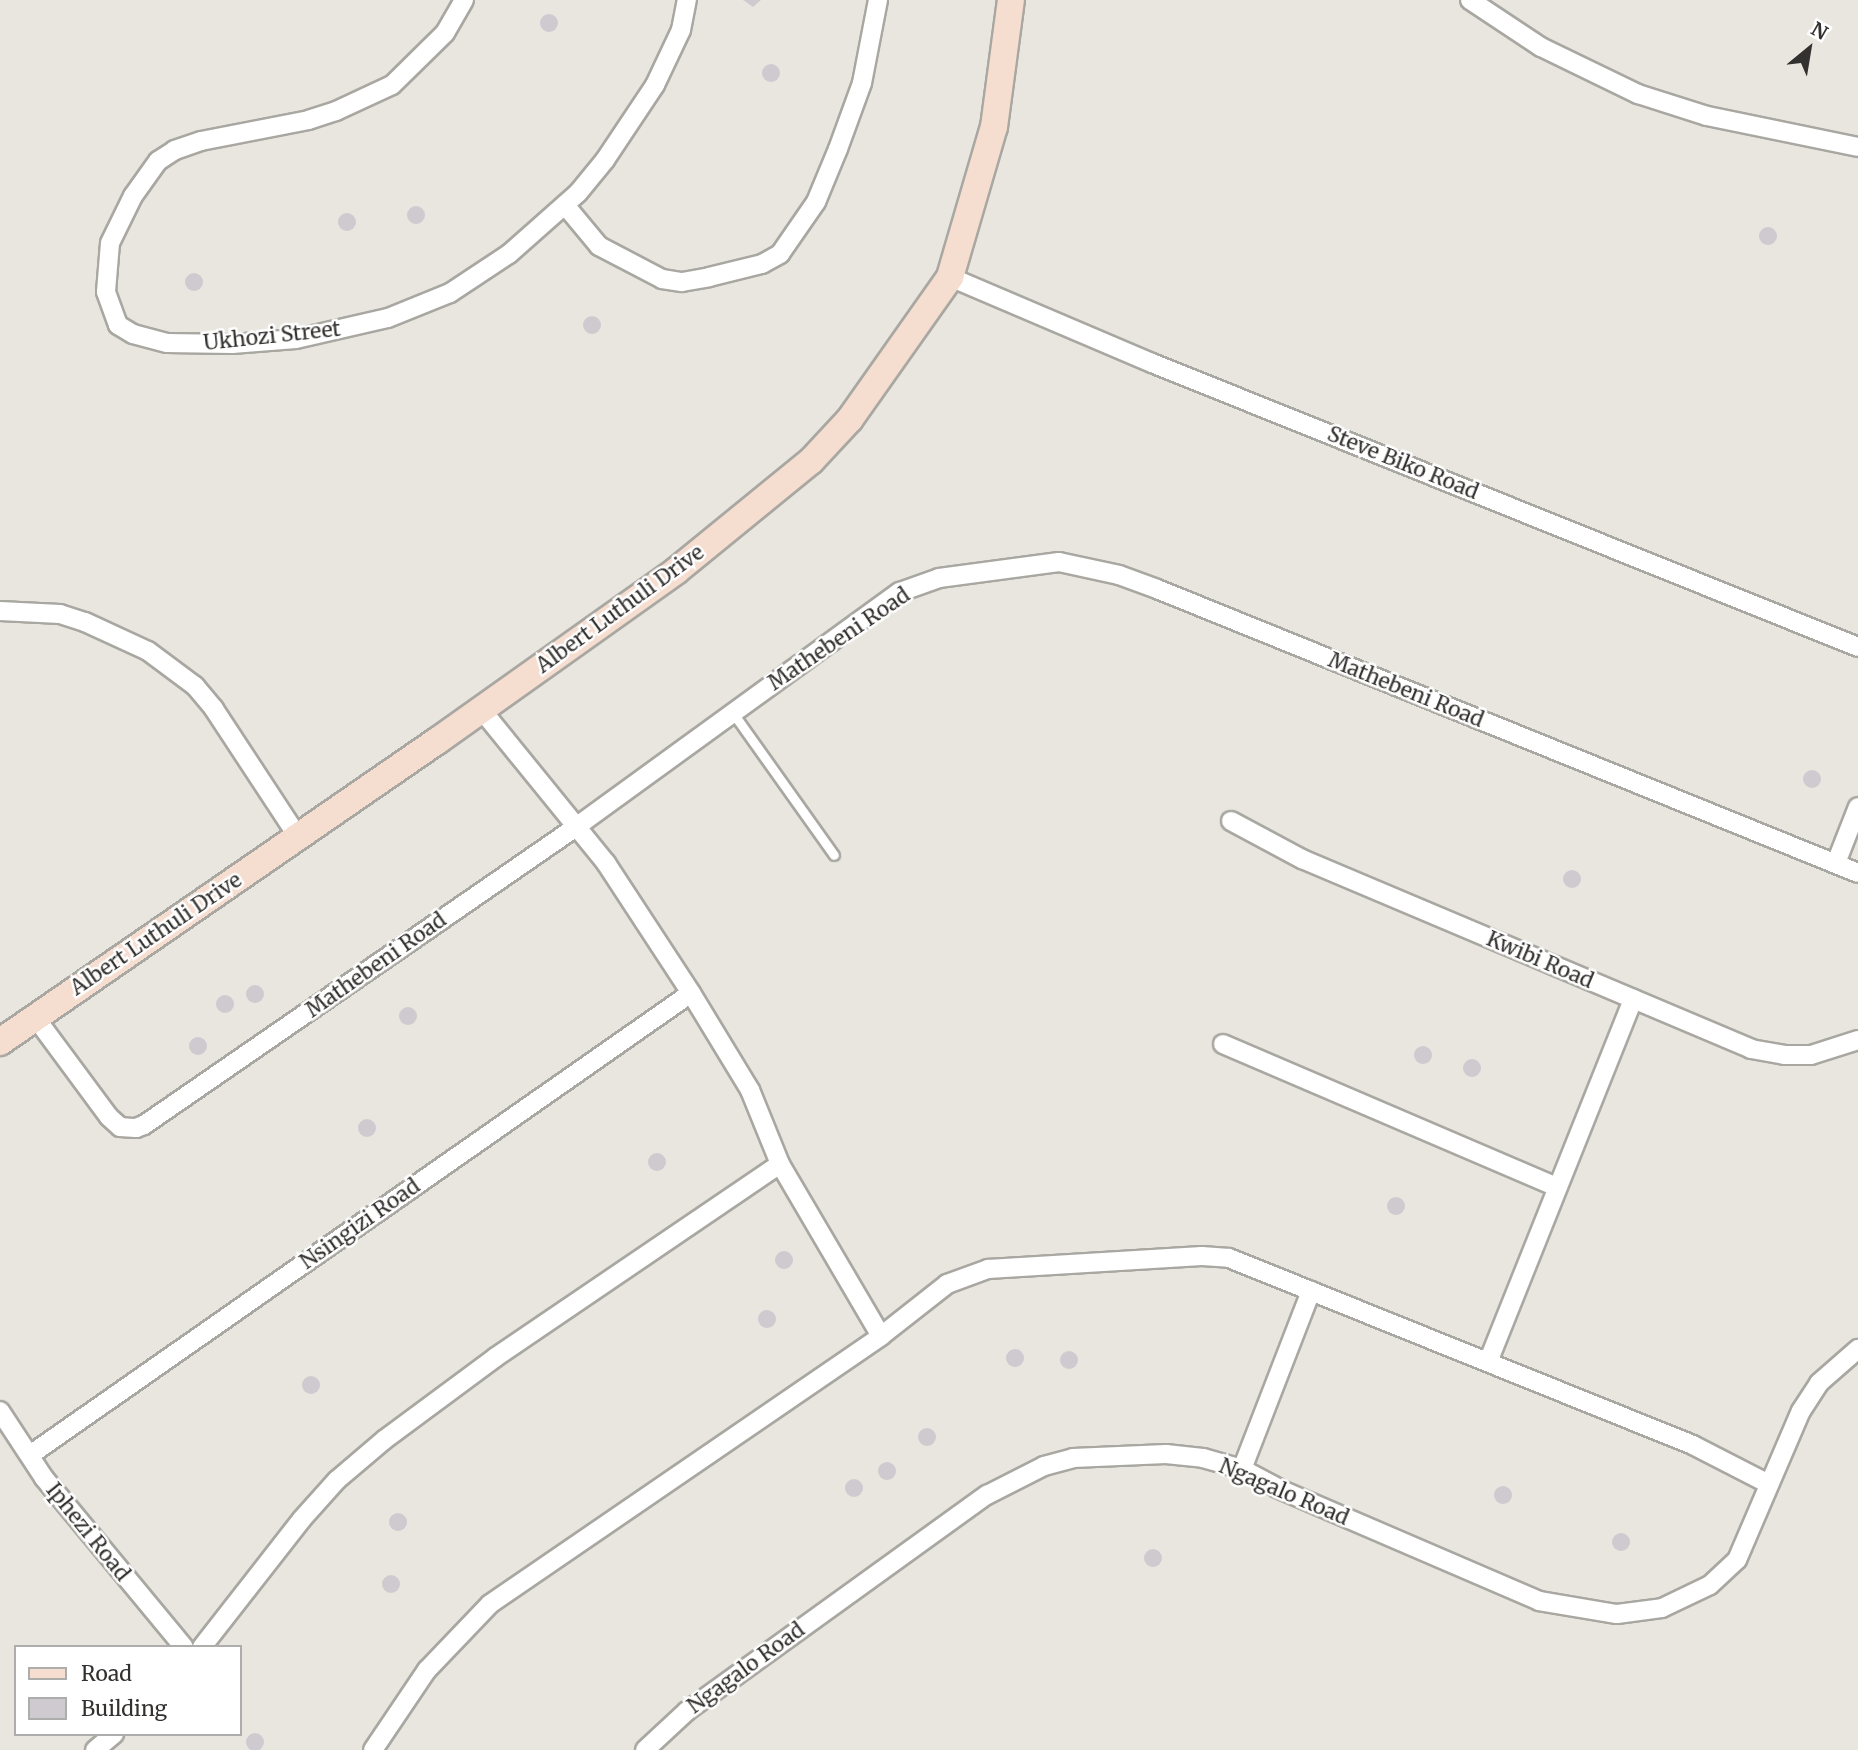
<!DOCTYPE html>
<style>
body{margin:0}
#map{position:relative;width:1858px;height:1750px;overflow:hidden;background:#e8e6df;font-family:Merriweather,serif}
div>[style]{position:absolute}
.building>*{inset:0;background:#cfcad0}
.round{border-radius:50%}
.roads{filter:drop-shadow(2px 0 #a9a7a1) drop-shadow(-2px 0 #a9a7a1) drop-shadow(0 2px #a9a7a1) drop-shadow(0 -2px #a9a7a1)}
.lane>*{height:9px;margin:-4.5px;padding:0 4.5px;transform-origin:4.5px;border-radius:4.5px;background:#fff}
.street>*{height:18px;margin:-9px;padding:0 9px;transform-origin:9px;border-radius:9px;background:#fff}
.secondary>*{height:26px;margin:-13px;padding:0 13px;transform-origin:13px;border-radius:13px;background:#f5ddd0}
span{translate:-50% -50%;white-space:nowrap;text-align:center;line-height:1.15;-webkit-text-stroke:5px #fff;paint-order:stroke}
.street-label{font-size:21px;color:#32312f}
.legend{position:absolute;left:14px;top:1645px;width:228px;height:91px;box-sizing:border-box;background:#fff;border:2px solid #adadac;margin:0;padding:9px 12px;list-style:none;font-size:21px;color:#32312f}
.legend li{display:flex;align-items:center;gap:14px;height:35px}
.legend b{width:35px;border:2px solid #adadac}
.north{position:absolute;left:1774px;top:14px;width:70px;height:70px;-webkit-text-stroke:5px #fff;paint-order:stroke;rotate:30deg;font-size:19px;font-weight:700;line-height:28px;text-align:center;color:#32312f}
.north::after{content:'';display:block;margin:auto;width:24px;height:32px;background:#32312f;clip-path:polygon(50% 0,100% 100%,50% 72%,0 100%)}
</style>
<div id="map">
<div class="building">
<i style="clip-path:polygon(743px 0,761px 0,753px 7px)"></i>
<i class="round" style="left:540px;top:14px;width:18px;height:18px"></i>
<i class="round" style="left:762px;top:64px;width:18px;height:18px"></i>
<i class="round" style="left:407px;top:206px;width:18px;height:18px"></i>
<i class="round" style="left:338px;top:213px;width:18px;height:18px"></i>
<i class="round" style="left:1759px;top:227px;width:18px;height:18px"></i>
<i class="round" style="left:185px;top:273px;width:18px;height:18px"></i>
<i class="round" style="left:583px;top:316px;width:18px;height:18px"></i>
<i class="round" style="left:1803px;top:770px;width:18px;height:18px"></i>
<i class="round" style="left:1563px;top:870px;width:18px;height:18px"></i>
<i class="round" style="left:246px;top:985px;width:18px;height:18px"></i>
<i class="round" style="left:216px;top:995px;width:18px;height:18px"></i>
<i class="round" style="left:399px;top:1007px;width:18px;height:18px"></i>
<i class="round" style="left:189px;top:1037px;width:18px;height:18px"></i>
<i class="round" style="left:1414px;top:1046px;width:18px;height:18px"></i>
<i class="round" style="left:1463px;top:1059px;width:18px;height:18px"></i>
<i class="round" style="left:358px;top:1119px;width:18px;height:18px"></i>
<i class="round" style="left:648px;top:1153px;width:18px;height:18px"></i>
<i class="round" style="left:1387px;top:1197px;width:18px;height:18px"></i>
<i class="round" style="left:775px;top:1251px;width:18px;height:18px"></i>
<i class="round" style="left:758px;top:1310px;width:18px;height:18px"></i>
<i class="round" style="left:1006px;top:1349px;width:18px;height:18px"></i>
<i class="round" style="left:1060px;top:1351px;width:18px;height:18px"></i>
<i class="round" style="left:302px;top:1376px;width:18px;height:18px"></i>
<i class="round" style="left:918px;top:1428px;width:18px;height:18px"></i>
<i class="round" style="left:878px;top:1462px;width:18px;height:18px"></i>
<i class="round" style="left:845px;top:1479px;width:18px;height:18px"></i>
<i class="round" style="left:1494px;top:1486px;width:18px;height:18px"></i>
<i class="round" style="left:389px;top:1513px;width:18px;height:18px"></i>
<i class="round" style="left:1612px;top:1533px;width:18px;height:18px"></i>
<i class="round" style="left:1144px;top:1549px;width:18px;height:18px"></i>
<i class="round" style="left:382px;top:1575px;width:18px;height:18px"></i>
<i class="round" style="left:246px;top:1733px;width:18px;height:18px"></i>
</div>
<div class="roads">
<div class="lane">
<i style="left:733px;top:713px;width:174px;rotate:54.6deg"></i>
</div>
<div class="street">
<i style="left:464px;top:0;width:38px;rotate:120deg"></i>
<i style="left:445px;top:33px;width:74px;rotate:135.5deg"></i>
<i style="left:392px;top:85px;width:62px;rotate:155.1deg"></i>
<i style="left:336px;top:111px;width:28px;rotate:162deg"></i>
<i style="left:309px;top:120px;width:110px;rotate:169deg"></i>
<i style="left:201px;top:141px;width:28px;rotate:161deg"></i>
<i style="left:175px;top:150px;width:20px;rotate:147deg"></i>
<i style="left:158px;top:161px;width:43px;rotate:125.5deg"></i>
<i style="left:133px;top:196px;width:52px;rotate:116.1deg"></i>
<i style="left:110px;top:243px;width:49px;rotate:94.7deg"></i>
<i style="left:106px;top:292px;width:35px;rotate:70deg"></i>
<i style="left:118px;top:325px;width:17px;rotate:31deg"></i>
<i style="left:133px;top:334px;width:35px;rotate:15deg"></i>
<i style="left:167px;top:343px;width:65px;rotate:0.9deg"></i>
<i style="left:232px;top:344px;width:64px;rotate:-4.5deg"></i>
<i style="left:296px;top:339px;width:94px;rotate:-12.9deg"></i>
<i style="left:388px;top:318px;width:67px;rotate:-22deg"></i>
<i style="left:450px;top:293px;width:71px;rotate:-33.5deg"></i>
<i style="left:509px;top:254px;width:92px;rotate:-41.5deg"></i>
<i style="left:578px;top:193px;width:43px;rotate:-50.7deg"></i>
<i style="left:605px;top:160px;width:90px;rotate:-56.3deg"></i>
<i style="left:655px;top:85px;width:61px;rotate:-64.7deg"></i>
<i style="left:681px;top:30px;width:31px;rotate:-79deg"></i>
<i style="left:1470px;top:0;width:85px;rotate:33.5deg"></i>
<i style="left:1541px;top:47px;width:108px;rotate:25.9deg"></i>
<i style="left:1638px;top:94px;width:72px;rotate:17.7deg"></i>
<i style="left:1707px;top:116px;width:154px;rotate:11.6deg"></i>
<i style="left:565px;top:205px;width:53px;rotate:50.3deg"></i>
<i style="left:599px;top:246px;width:71px;rotate:27.6deg"></i>
<i style="left:662px;top:279px;width:20px;rotate:9deg"></i>
<i style="left:682px;top:282px;width:27px;rotate:-10deg"></i>
<i style="left:709px;top:277px;width:55px;rotate:-13.8deg"></i>
<i style="left:762px;top:264px;width:21px;rotate:-29deg"></i>
<i style="left:780px;top:254px;width:63px;rotate:-55.3deg"></i>
<i style="left:816px;top:202px;width:57px;rotate:-67.5deg"></i>
<i style="left:838px;top:149px;width:70px;rotate:-70deg"></i>
<i style="left:862px;top:83px;width:85px;rotate:-79.1deg"></i>
<i style="left:950px;top:277px;width:220px;rotate:23.1deg"></i>
<i style="left:1152px;top:363px;width:761px;rotate:21.91deg"></i>
<i style="left:0;top:611px;width:60px;rotate:2.9deg"></i>
<i style="left:60px;top:614px;width:26px;rotate:18deg"></i>
<i style="left:85px;top:622px;width:69px;rotate:24.7deg"></i>
<i style="left:148px;top:651px;width:59px;rotate:36.7deg"></i>
<i style="left:195px;top:686px;width:30px;rotate:50deg"></i>
<i style="left:214px;top:709px;width:153px;rotate:56.7deg"></i>
<i style="left:480px;top:708px;width:200px;rotate:50.9deg"></i>
<i style="left:606px;top:863px;width:155px;rotate:56.8deg"></i>
<i style="left:691px;top:993px;width:114px;rotate:58.7deg"></i>
<i style="left:750px;top:1090px;width:80px;rotate:67.9deg"></i>
<i style="left:780px;top:1164px;width:199px;rotate:59.6deg"></i>
<i style="left:1231px;top:821px;width:81px;rotate:28.2deg"></i>
<i style="left:1302px;top:859px;width:488px;rotate:22.9deg"></i>
<i style="left:1751px;top:1049px;width:34px;rotate:10deg"></i>
<i style="left:1784px;top:1055px;width:27px"></i>
<i style="left:1811px;top:1055px;width:49px;rotate:-17.7deg"></i>
<i style="left:1836px;top:863px;width:60px;rotate:-68.6deg"></i>
<i style="left:35px;top:1017px;width:124px;rotate:53.5deg"></i>
<i style="left:109px;top:1117px;width:15px;rotate:42deg"></i>
<i style="left:120px;top:1127px;width:16px;rotate:4deg"></i>
<i style="left:136px;top:1128px;width:9px;rotate:-21deg"></i>
<i style="left:144px;top:1125px;width:525px;rotate:-34.6deg"></i>
<i style="left:576px;top:827px;width:400px;rotate:-36deg"></i>
<i style="left:900px;top:592px;width:41px;rotate:-19.7deg"></i>
<i style="left:939px;top:578px;width:121px;rotate:-7.6deg"></i>
<i style="left:1059px;top:562px;width:61px;rotate:12.2deg"></i>
<i style="left:1119px;top:575px;width:40px;rotate:20.2deg"></i>
<i style="left:1157px;top:589px;width:756px;rotate:22.05deg"></i>
<i style="left:1223px;top:1044px;width:363px;rotate:23.2deg"></i>
<i style="left:1488px;top:1362px;width:391px;rotate:-68.2deg"></i>
<i style="left:0;top:1411px;width:80px;rotate:56.7deg"></i>
<i style="left:44px;top:1478px;width:219px;rotate:50.4deg"></i>
<i style="left:30px;top:1455px;width:806px;rotate:-34.95deg"></i>
<i style="left:1242px;top:1469px;width:191px;rotate:-68.8deg"></i>
<i style="left:202px;top:1647px;width:162px;rotate:-52deg"></i>
<i style="left:302px;top:1519px;width:52px;rotate:-48.1deg"></i>
<i style="left:337px;top:1480px;width:62px;rotate:-40.4deg"></i>
<i style="left:384px;top:1440px;width:139px;rotate:-36.5deg"></i>
<i style="left:496px;top:1357px;width:343px;rotate:-34.2deg"></i>
<i style="left:95px;top:1750px;width:25px;rotate:-40deg"></i>
<i style="left:373px;top:1750px;width:97px;rotate:-56deg"></i>
<i style="left:427px;top:1670px;width:91px;rotate:-46.3deg"></i>
<i style="left:490px;top:1604px;width:474px;rotate:-34.4deg"></i>
<i style="left:881px;top:1336px;width:84px;rotate:-38.2deg"></i>
<i style="left:947px;top:1284px;width:44px;rotate:-20.1deg"></i>
<i style="left:988px;top:1269px;width:214px;rotate:-3.5deg"></i>
<i style="left:1202px;top:1256px;width:27px;rotate:4deg"></i>
<i style="left:1229px;top:1258px;width:500px;rotate:21.95deg"></i>
<i style="left:1693px;top:1445px;width:85px;rotate:27.2deg"></i>
<i style="left:645px;top:1750px;width:57px;rotate:-42.9deg"></i>
<i style="left:687px;top:1711px;width:370px;rotate:-35.8deg"></i>
<i style="left:987px;top:1495px;width:64px;rotate:-27deg"></i>
<i style="left:1044px;top:1466px;width:30px;rotate:-15deg"></i>
<i style="left:1073px;top:1458px;width:93px;rotate:-2.5deg"></i>
<i style="left:1166px;top:1454px;width:37px;rotate:6deg"></i>
<i style="left:1203px;top:1458px;width:41px;rotate:15.8deg"></i>
<i style="left:1242px;top:1469px;width:40px;rotate:28deg"></i>
<i style="left:1277px;top:1488px;width:285px;rotate:23.3deg"></i>
<i style="left:1539px;top:1601px;width:79px;rotate:9.5deg"></i>
<i style="left:1617px;top:1614px;width:45px;rotate:-7.6deg"></i>
<i style="left:1662px;top:1608px;width:53px;rotate:-25.6deg"></i>
<i style="left:1710px;top:1585px;width:37px;rotate:-43deg"></i>
<i style="left:1737px;top:1560px;width:162px;rotate:-66.8deg"></i>
<i style="left:1801px;top:1411px;width:33px;rotate:-57deg"></i>
<i style="left:1819px;top:1383px;width:52px;rotate:-41.1deg"></i>
</div>
<div class="secondary">
<i style="left:0;top:1042px;width:531px;rotate:-34.56deg"></i>
<i style="left:437px;top:741px;width:293px;rotate:-35.4deg"></i>
<i style="left:676px;top:571px;width:174px;rotate:-39.2deg"></i>
<i style="left:811px;top:461px;width:57px;rotate:-47.1deg"></i>
<i style="left:850px;top:419px;width:174px;rotate:-54.8deg"></i>
<i style="left:950px;top:277px;width:156px;rotate:-73.7deg"></i>
<i style="left:994px;top:127px;width:128px;rotate:-82.4deg"></i>
</div>
</div>
<div class="street-label">
<span style="left:272px;top:336px;rotate:-6deg">Ukhozi Street</span>
<span style="left:1403px;top:463px;rotate:22deg">Steve Biko Road</span>
<span style="left:620px;top:609px;rotate:-36deg">Albert Luthuli Drive</span>
<span style="left:839px;top:639px;rotate:-34deg">Mathebeni Road</span>
<span style="left:1406px;top:690px;rotate:22deg">Mathebeni Road</span>
<span style="left:156px;top:934px;rotate:-34deg">Albert Luthuli Drive</span>
<span style="left:1540px;top:960px;rotate:23deg">Kwibi Road</span>
<span style="left:376px;top:965px;rotate:-35deg">Mathebeni Road</span>
<span style="left:360px;top:1224px;rotate:-35deg">Nsingizi Road</span>
<span style="left:1284px;top:1492px;rotate:23deg">Ngagalo Road</span>
<span style="left:88px;top:1532px;rotate:51deg">Iphezi Road</span>
<span style="left:746px;top:1668px;rotate:-36deg">Ngagalo Road</span>
</div>
<ul class="legend">
<li><b style="height:9px;background:#f5ddd0"></b>Road</li>
<li><b style="height:19px;background:#cfcad0"></b>Building</li>
</ul>
<div class="north">N</div>
</div>
